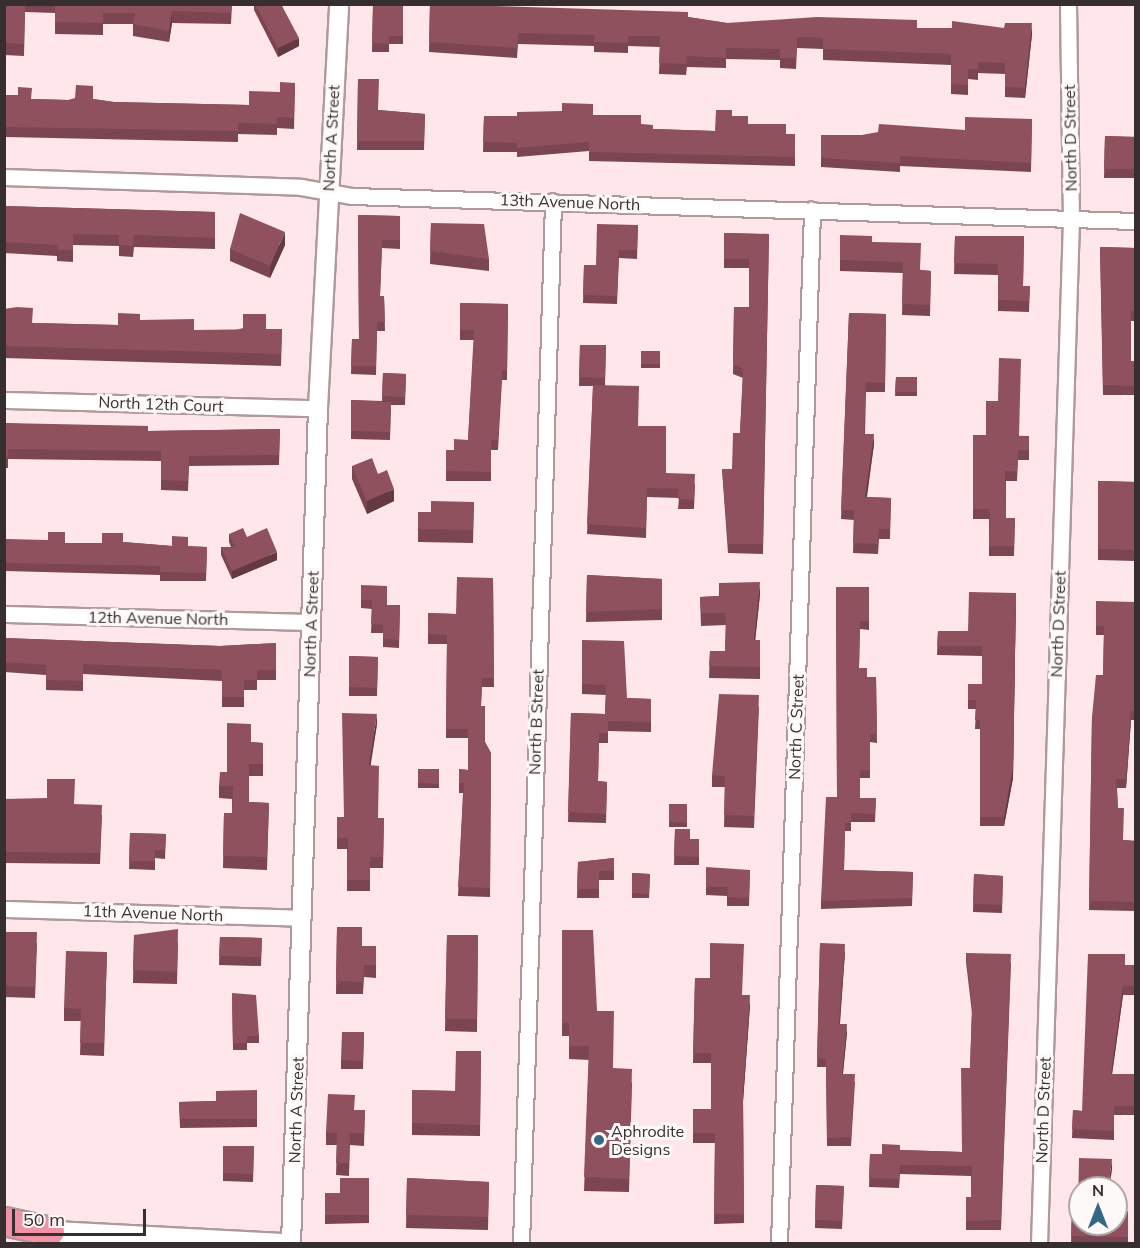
<!DOCTYPE html>
<style>
body{margin:0}
#map{position:relative;width:1140px;height:1248px;overflow:hidden;background:#fee6ea;font-family:Mulish,sans-serif}
div>[style]{position:absolute}
.roads{filter:drop-shadow(2px 0 #af999c) drop-shadow(-2px 0 #af999c) drop-shadow(0 2px #af999c) drop-shadow(0 -2px #af999c)}
.minor>*{height:15px;margin:-7.5px;padding:0 7.5px;transform-origin:7.5px;border-radius:7.5px;background:#fff}
.tertiary>*{height:18px;margin:-9px;padding:0 9px;transform-origin:9px;border-radius:9px;background:#fff}
.secondary>*{height:21px;margin:-10.5px;padding:0 10.5px;transform-origin:10.5px;border-radius:10.5px;background:#fff}
.motorway>*{height:27px;margin:-13.5px;padding:0 13.5px;transform-origin:13.5px;border-radius:13.5px;background:#f292a5}
.wall>*{inset:0;background:#7b4651}
.shaded-wall>*{inset:0;background:#643942}
.building>*{inset:0;background:#8f515e}
.dots>*{width:16px;height:16px;translate:-50% -50%;box-sizing:border-box;border:3px solid #fef9f9;border-radius:50%}
span{translate:-50% -50%;white-space:nowrap;text-align:center;line-height:1.15;-webkit-text-stroke:6px #fef9f9;paint-order:stroke}
.street-label{font-size:16px;color:#362e2f}
.poi-label{font-size:16px;color:#362e2f}
.left{translate:0 -50%;text-align:left}
.frame{position:absolute;inset:0;border:6px solid #362e2f;pointer-events:none}
.north{position:absolute;left:1068px;top:1176px;width:60px;height:60px;box-sizing:border-box;background:#fef9f9;border:2px solid #aea8a8;border-radius:50%;rotate:0deg;font-size:16px;font-weight:700;line-height:24px;text-align:center;color:#362e2f}
.north::after{content:'';display:block;margin:auto;width:21px;height:27px;background:#356885;clip-path:polygon(50% 0,100% 100%,50% 72%,0 100%)}
.scale{position:absolute;left:12px;top:1209px;width:134px;height:27px;box-sizing:border-box;border:3px solid #362e2f;border-top:0;padding-left:8px;font-size:18px;line-height:21px;white-space:nowrap;color:#362e2f;-webkit-text-stroke:4px #fef9f9;paint-order:stroke}
</style>
<div id="map">
<div class="roads">
<div class="minor">
<i style="left:4px;top:177px;width:297px;rotate:1.9deg"></i>
<i style="left:301px;top:187px;width:52px;rotate:10deg"></i>
<i style="left:352px;top:196px;width:784px;rotate:1.83deg"></i>
<i style="left:4px;top:400px;width:314px;rotate:1.5deg"></i>
<i style="left:4px;top:614px;width:307px;rotate:1.5deg"></i>
<i style="left:4px;top:909px;width:298px;rotate:1.7deg"></i>
<i style="left:521px;top:1244px;width:1043px;rotate:-88.24deg"></i>
<i style="left:779px;top:1244px;width:1035px;rotate:-88.17deg"></i>
<i style="left:1039px;top:1244px;width:1025px;rotate:-88.21deg"></i>
<i style="left:1071px;top:219px;width:215px;rotate:-90.8deg"></i>
</div>
<div class="tertiary">
<i style="left:291px;top:1244px;width:836px;rotate:-88.15deg"></i>
<i style="left:318px;top:408px;width:405px;rotate:-87deg"></i>
</div>
<div class="secondary">
<i style="left:35px;top:1231px;width:252px;rotate:3deg"></i>
</div>
<div class="motorway">
<i style="left:4px;top:1221px;width:47px;rotate:12.3deg"></i>
</div>
</div>
<div class="wall">
<i style="clip-path:polygon(4px 4px,232px 4px,231px 24px,172px 23px,169px 42px,133px 36px,133px 24px,103px 24px,103px 35px,55px 34px,55px 13px,25px 12px,24px 56px,4px 55px)"></i>
<i style="clip-path:polygon(254px 4px,281px 4px,299px 46px,278px 57px,254px 10px)"></i>
<i style="clip-path:polygon(430px 4px,688px 17px,727px 23px,917px 28px,1032px 34px,1025px 98px,1005px 97px,1005px 74px,978px 73px,978px 80px,968px 79px,968px 95px,951px 94px,951px 65px,823px 60px,823px 49px,797px 48px,796px 69px,780px 68px,780px 60px,726px 59px,726px 68px,687px 67px,686px 75px,659px 74px,660px 47px,628px 46px,628px 53px,594px 52px,594px 46px,518px 44px,517px 58px,429px 52px)"></i>
<i style="clip-path:polygon(373px 5px,403px 5px,403px 44px,389px 44px,389px 52px,372px 52px)"></i>
<i style="clip-path:polygon(358px 79px,378px 110px,425px 114px,424px 150px,357px 150px)"></i>
<i style="clip-path:polygon(295px 83px,294px 129px,277px 128px,277px 135px,238px 134px,238px 142px,6px 137px,6px 132px,4px 132px,4px 95px,32px 99px,68px 100px,93px 99px,114px 102px,249px 105px,280px 92px)"></i>
<i style="clip-path:polygon(593px 115px,641px 124px,653px 129px,715px 131px,732px 116px,748px 124px,786px 134px,795px 134px,795px 166px,589px 161px,589px 151px,517px 157px,517px 152px,483px 152px,484px 116px,517px 116px)"></i>
<i style="clip-path:polygon(1032px 119px,1031px 172px,900px 166px,900px 172px,821px 167px,821px 135px,862px 135px,965px 130px)"></i>
<i style="clip-path:polygon(1105px 136px,1136px 137px,1136px 178px,1104px 178px)"></i>
<i style="clip-path:polygon(4px 206px,215px 212px,215px 249px,134px 247px,133px 257px,119px 256px,119px 246px,73px 245px,73px 262px,57px 261px,57px 256px,4px 253px)"></i>
<i style="clip-path:polygon(358px 215px,400px 216px,400px 249px,382px 248px,380px 296px,384px 296px,385px 331px,377px 331px,376px 375px,351px 374px,352px 339px,359px 339px)"></i>
<i style="clip-path:polygon(431px 223px,489px 259px,489px 271px,430px 264px)"></i>
<i style="clip-path:polygon(638px 225px,637px 259px,619px 258px,617px 304px,583px 303px,584px 265px,596px 265px)"></i>
<i style="clip-path:polygon(724px 233px,769px 234px,763px 554px,728px 553px,722px 469px,732px 469px,740px 433px,743px 378px,733px 374px,734px 307px,749px 307px,749px 268px,724px 268px)"></i>
<i style="clip-path:polygon(840px 235px,872px 242px,921px 270px,931px 271px,930px 316px,902px 315px,903px 273px,840px 271px)"></i>
<i style="clip-path:polygon(955px 236px,1024px 236px,1023px 286px,1030px 286px,1029px 312px,998px 311px,998px 275px,954px 274px)"></i>
<i style="clip-path:polygon(285px 245px,270px 278px,230px 261px,230px 249px)"></i>
<i style="clip-path:polygon(1100px 247px,1136px 248px,1136px 321px,1131px 321px,1131px 361px,1136px 361px,1136px 395px,1103px 395px)"></i>
<i style="clip-path:polygon(460px 303px,508px 304px,507px 380px,502px 380px,498px 450px,491px 450px,491px 481px,446px 481px,446px 450px,454px 450px,468px 440px,474px 340px,460px 340px)"></i>
<i style="clip-path:polygon(4px 309px,33px 323px,118px 325px,140px 320px,194px 330px,282px 329px,281px 366px,4px 358px)"></i>
<i style="clip-path:polygon(849px 313px,886px 314px,885px 392px,866px 392px,865px 434px,874px 444px,867px 497px,891px 498px,890px 539px,879px 539px,878px 554px,853px 553px,854px 520px,841px 519px)"></i>
<i style="clip-path:polygon(580px 345px,606px 345px,605px 385px,638px 426px,666px 473px,695px 484px,694px 509px,678px 509px,679px 498px,647px 497px,646px 538px,587px 534px,593px 386px,579px 386px)"></i>
<i style="clip-path:polygon(641px 351px,660px 351px,660px 368px,641px 368px)"></i>
<i style="clip-path:polygon(383px 373px,406px 374px,405px 405px,391px 405px,390px 440px,351px 439px,351px 400px,382px 401px)"></i>
<i style="clip-path:polygon(896px 377px,917px 377px,917px 396px,895px 396px)"></i>
<i style="clip-path:polygon(4px 423px,148px 431px,280px 429px,279px 465px,189px 466px,188px 491px,161px 490px,161px 461px,8px 459px,8px 468px,4px 468px)"></i>
<i style="clip-path:polygon(973px 435px,1029px 436px,1029px 460px,1018px 460px,1017px 481px,1006px 481px,1006px 518px,1015px 518px,1014px 556px,989px 556px,989px 519px,973px 519px)"></i>
<i style="clip-path:polygon(352px 466px,378px 474px,394px 501px,367px 514px,352px 479px)"></i>
<i style="clip-path:polygon(1098px 481px,1136px 482px,1136px 561px,1098px 560px)"></i>
<i style="clip-path:polygon(474px 502px,473px 543px,418px 542px,418px 512px,431px 512px)"></i>
<i style="clip-path:polygon(229px 534px,277px 560px,232px 579px,221px 555px,221px 547px,231px 547px,229px 542px)"></i>
<i style="clip-path:polygon(4px 539px,65px 543px,102px 543px,123px 542px,172px 546px,207px 547px,206px 581px,160px 581px,160px 575px,4px 571px)"></i>
<i style="clip-path:polygon(587px 575px,662px 579px,662px 620px,586px 622px)"></i>
<i style="clip-path:polygon(493px 578px,494px 687px,482px 687px,481px 706px,485px 742px,491px 753px,490px 897px,458px 896px,463px 793px,459px 793px,459px 769px,468px 770px,468px 738px,446px 738px,447px 644px,428px 644px,428px 613px,456px 614px)"></i>
<i style="clip-path:polygon(719px 583px,760px 594px,755px 640px,760px 640px,760px 679px,709px 678px,710px 651px,725px 651px,726px 625px,701px 626px,700px 597px,719px 596px)"></i>
<i style="clip-path:polygon(361px 585px,387px 605px,400px 605px,399px 648px,383px 647px,383px 633px,371px 633px,372px 609px,361px 608px)"></i>
<i style="clip-path:polygon(836px 587px,869px 587px,869px 630px,860px 629px,859px 668px,867px 677px,876px 677px,877px 743px,870px 742px,870px 778px,860px 778px,860px 798px,876px 798px,875px 822px,851px 822px,851px 831px,845px 831px,844px 870px,913px 872px,912px 906px,821px 909px,821px 901px,837px 797px)"></i>
<i style="clip-path:polygon(1016px 593px,1013px 778px,1004px 826px,980px 826px,980px 729px,975px 729px,976px 709px,968px 709px,968px 700px,982px 684px,982px 656px,937px 655px,938px 631px,968px 631px)"></i>
<i style="clip-path:polygon(1096px 601px,1136px 634px,1136px 720px,1131px 720px,1126px 788px,1117px 788px,1118px 808px,1123px 840px,1136px 841px,1135px 911px,1089px 910px,1092px 717px,1103px 675px,1104px 635px,1096px 635px)"></i>
<i style="clip-path:polygon(4px 638px,220px 646px,276px 643px,276px 680px,257px 680px,257px 690px,244px 690px,244px 707px,222px 707px,222px 681px,83px 674px,83px 691px,46px 690px,46px 675px,4px 672px)"></i>
<i style="clip-path:polygon(582px 640px,627px 698px,651px 699px,651px 732px,608px 731px,608px 743px,599px 743px,598px 781px,607px 782px,606px 823px,568px 822px,571px 713px,605px 714px,606px 695px,582px 694px)"></i>
<i style="clip-path:polygon(349px 656px,378px 657px,377px 696px,349px 696px)"></i>
<i style="clip-path:polygon(759px 706px,754px 828px,724px 827px,725px 787px,712px 787px,712px 775px)"></i>
<i style="clip-path:polygon(377px 724px,370px 765px,378px 818px,384px 818px,383px 868px,370px 868px,370px 891px,347px 891px,347px 849px,337px 849px,337px 817px,344px 817px)"></i>
<i style="clip-path:polygon(251px 742px,263px 743px,263px 776px,249px 776px,249px 802px,269px 803px,267px 870px,223px 868px,224px 813px,232px 813px,232px 799px,219px 798px,219px 786px,227px 772px)"></i>
<i style="clip-path:polygon(418px 769px,439px 769px,439px 788px,418px 788px)"></i>
<i style="clip-path:polygon(4px 799px,74px 804px,102px 815px,100px 864px,4px 863px)"></i>
<i style="clip-path:polygon(669px 804px,687px 804px,687px 827px,669px 827px)"></i>
<i style="clip-path:polygon(675px 829px,690px 839px,699px 839px,699px 865px,674px 865px)"></i>
<i style="clip-path:polygon(130px 833px,166px 834px,165px 859px,155px 858px,155px 870px,129px 869px)"></i>
<i style="clip-path:polygon(614px 858px,614px 880px,599px 880px,599px 898px,577px 898px,578px 862px)"></i>
<i style="clip-path:polygon(750px 870px,749px 906px,727px 906px,727px 896px,706px 895px,706px 887px)"></i>
<i style="clip-path:polygon(632px 873px,650px 874px,649px 898px,632px 898px)"></i>
<i style="clip-path:polygon(974px 874px,1003px 876px,1002px 913px,973px 912px)"></i>
<i style="clip-path:polygon(337px 927px,362px 946px,376px 946px,376px 978px,364px 977px,363px 994px,336px 994px)"></i>
<i style="clip-path:polygon(562px 930px,597px 1011px,613px 1068px,632px 1083px,629px 1192px,584px 1191px,589px 1060px,569px 1059px,569px 1036px,562px 1036px)"></i>
<i style="clip-path:polygon(4px 932px,37px 943px,35px 998px,4px 997px)"></i>
<i style="clip-path:polygon(134px 935px,178px 942px,177px 984px,133px 983px)"></i>
<i style="clip-path:polygon(447px 935px,478px 935px,477px 1032px,445px 1031px)"></i>
<i style="clip-path:polygon(220px 937px,262px 938px,261px 966px,219px 965px)"></i>
<i style="clip-path:polygon(820px 943px,845px 952px,840px 1024px,847px 1032px,843px 1074px,855px 1082px,851px 1146px,827px 1146px,826px 1067px,817px 1067px)"></i>
<i style="clip-path:polygon(107px 952px,104px 1056px,80px 1055px,81px 1021px,64px 1021px,64px 1008px)"></i>
<i style="clip-path:polygon(966px 953px,1011px 963px,1001px 1230px,966px 1230px,966px 1197px,971px 1197px,971px 1176px,900px 1174px,899px 1188px,869px 1187px,870px 1154px,882px 1154px,900px 1150px,962px 1152px,970px 1068px,972px 1013px,966px 962px)"></i>
<i style="clip-path:polygon(1125px 965px,1136px 965px,1136px 995px,1123px 995px,1112px 1074px,1136px 1074px,1136px 1115px,1114px 1115px,1114px 1140px,1072px 1138px,1073px 1110px,1082px 1111px)"></i>
<i style="clip-path:polygon(695px 978px,742px 995px,750px 1005px,743px 1101px,744px 1223px,714px 1224px,715px 1143px,693px 1143px,693px 1109px,711px 1109px,711px 1063px,693px 1063px)"></i>
<i style="clip-path:polygon(232px 993px,259px 1036px,259px 1043px,247px 1043px,247px 1050px,233px 1050px)"></i>
<i style="clip-path:polygon(364px 1032px,363px 1069px,341px 1069px,341px 1060px)"></i>
<i style="clip-path:polygon(481px 1051px,480px 1136px,412px 1135px,412px 1090px,455px 1091px)"></i>
<i style="clip-path:polygon(257px 1090px,257px 1127px,180px 1128px,179px 1102px,216px 1101px)"></i>
<i style="clip-path:polygon(355px 1110px,365px 1110px,364px 1146px,350px 1145px,349px 1176px,336px 1175px,337px 1145px,326px 1145px,326px 1132px)"></i>
<i style="clip-path:polygon(254px 1146px,253px 1182px,223px 1181px,223px 1173px)"></i>
<i style="clip-path:polygon(1112px 1170px,1080px 1224px,1128px 1211px,1128px 1244px,1071px 1244px,1072px 1210px,1078px 1211px)"></i>
<i style="clip-path:polygon(369px 1178px,369px 1223px,325px 1224px,325px 1193px,340px 1193px)"></i>
<i style="clip-path:polygon(407px 1178px,489px 1182px,488px 1230px,406px 1228px)"></i>
<i style="clip-path:polygon(816px 1185px,844px 1186px,842px 1229px,815px 1228px)"></i>
</div>
<div class="shaded-wall">
<i style="clip-path:polygon(172px 11px,172px 23px,169px 42px,169px 31px)"></i>
<i style="clip-path:polygon(1032px 23px,1032px 34px,1025px 98px,1025px 88px)"></i>
<i style="clip-path:polygon(299px 38px,299px 46px,278px 57px,278px 48px)"></i>
<i style="clip-path:polygon(285px 232px,285px 245px,270px 278px,270px 266px)"></i>
<i style="clip-path:polygon(874px 434px,874px 444px,865px 507px,865px 497px)"></i>
<i style="clip-path:polygon(394px 489px,394px 501px,367px 514px,367px 501px)"></i>
<i style="clip-path:polygon(277px 552px,277px 560px,232px 579px,232px 571px)"></i>
<i style="clip-path:polygon(760px 582px,760px 594px,754px 652px,754px 640px)"></i>
<i style="clip-path:polygon(1016px 593px,1013px 778px,1004px 826px,1004px 817px)"></i>
<i style="clip-path:polygon(1131px 711px,1131px 720px,1126px 788px,1126px 779px)"></i>
<i style="clip-path:polygon(377px 714px,377px 724px,369px 776px,369px 765px)"></i>
<i style="clip-path:polygon(845px 944px,845px 952px,839px 1032px,839px 1024px)"></i>
<i style="clip-path:polygon(1123px 986px,1123px 995px,1111px 1082px,1111px 1074px)"></i>
<i style="clip-path:polygon(750px 995px,750px 1005px,743px 1102px,743px 1092px)"></i>
<i style="clip-path:polygon(847px 1024px,847px 1032px,842px 1082px,842px 1074px)"></i>
<i style="clip-path:polygon(1112px 1159px,1112px 1170px,1109px 1188px,1108px 1188px)"></i>
</div>
<div class="building">
<i style="clip-path:polygon(4px 4px,25px 4px,24px 44px,4px 43px)"></i>
<i style="clip-path:polygon(55px 4px,232px 4px,231px 13px,172px 11px,169px 31px,133px 24px,135px 13px,103px 13px,103px 23px,55px 22px)"></i>
<i style="clip-path:polygon(255px 4px,281px 4px,299px 38px,278px 48px)"></i>
<i style="clip-path:polygon(430px 4px,688px 12px,688px 17px,727px 23px,817px 17px,917px 20px,917px 28px,952px 28px,952px 21px,1004px 28px,1005px 23px,1032px 23px,1025px 88px,1005px 87px,1005px 63px,978px 62px,978px 69px,968px 69px,968px 85px,951px 84px,951px 54px,823px 49px,823px 38px,797px 37px,796px 58px,780px 58px,780px 49px,726px 48px,726px 58px,687px 56px,686px 64px,659px 63px,660px 36px,628px 36px,628px 43px,594px 42px,595px 35px,518px 33px,517px 48px,429px 42px)"></i>
<i style="clip-path:polygon(373px 5px,403px 5px,403px 36px,389px 36px,389px 44px,372px 43px)"></i>
<i style="clip-path:polygon(358px 79px,379px 79px,378px 110px,425px 114px,424px 141px,357px 141px)"></i>
<i style="clip-path:polygon(280px 82px,295px 83px,294px 118px,277px 117px,277px 124px,238px 123px,238px 131px,6px 127px,6px 121px,4px 121px,4px 95px,18px 95px,18px 87px,32px 88px,31px 99px,68px 100px,75px 98px,76px 85px,93px 86px,93px 99px,114px 102px,249px 105px,249px 91px,280px 92px)"></i>
<i style="clip-path:polygon(562px 103px,593px 104px,593px 115px,641px 115px,641px 124px,653px 125px,653px 129px,715px 131px,716px 110px,732px 110px,732px 116px,748px 116px,748px 124px,786px 124px,786px 134px,795px 134px,795px 157px,589px 152px,589px 142px,517px 148px,517px 143px,483px 142px,484px 116px,517px 116px,517px 112px,562px 111px)"></i>
<i style="clip-path:polygon(965px 117px,1032px 119px,1031px 163px,900px 156px,900px 163px,821px 158px,821px 135px,862px 135px,878px 132px,879px 124px,965px 130px)"></i>
<i style="clip-path:polygon(1105px 136px,1136px 137px,1136px 169px,1104px 169px)"></i>
<i style="clip-path:polygon(4px 206px,215px 212px,215px 238px,134px 235px,133px 246px,119px 245px,119px 235px,73px 234px,73px 250px,57px 250px,58px 245px,4px 242px)"></i>
<i style="clip-path:polygon(240px 213px,285px 232px,270px 266px,230px 249px)"></i>
<i style="clip-path:polygon(358px 215px,400px 216px,400px 240px,382px 240px,380px 296px,384px 296px,385px 322px,377px 322px,376px 366px,351px 366px,352px 339px,359px 339px)"></i>
<i style="clip-path:polygon(431px 223px,484px 224px,489px 259px,430px 251px)"></i>
<i style="clip-path:polygon(597px 224px,638px 225px,637px 250px,619px 250px,617px 296px,583px 295px,584px 265px,596px 265px)"></i>
<i style="clip-path:polygon(724px 233px,769px 234px,763px 544px,728px 544px,722px 469px,732px 469px,733px 433px,740px 433px,743px 369px,733px 364px,734px 307px,749px 307px,749px 259px,724px 259px)"></i>
<i style="clip-path:polygon(840px 235px,872px 236px,872px 242px,921px 243px,920px 270px,931px 271px,930px 305px,902px 304px,903px 262px,840px 260px)"></i>
<i style="clip-path:polygon(955px 236px,1024px 236px,1023px 286px,1030px 286px,1029px 301px,998px 300px,998px 264px,954px 263px)"></i>
<i style="clip-path:polygon(1100px 247px,1136px 248px,1136px 311px,1131px 311px,1131px 361px,1136px 361px,1136px 386px,1103px 385px)"></i>
<i style="clip-path:polygon(460px 303px,508px 304px,507px 370px,502px 370px,498px 440px,491px 440px,491px 472px,446px 471px,446px 450px,454px 450px,454px 439px,468px 440px,474px 330px,460px 330px)"></i>
<i style="clip-path:polygon(17px 307px,33px 308px,32px 323px,118px 325px,118px 313px,140px 314px,140px 320px,194px 319px,194px 330px,236px 330px,243px 328px,243px 314px,266px 314px,266px 329px,282px 329px,281px 354px,4px 346px,4px 309px)"></i>
<i style="clip-path:polygon(849px 313px,886px 314px,885px 383px,866px 382px,864px 434px,874px 434px,865px 497px,891px 498px,890px 529px,879px 529px,878px 544px,853px 543px,854px 510px,841px 510px)"></i>
<i style="clip-path:polygon(580px 345px,606px 345px,605px 378px,579px 377px)"></i>
<i style="clip-path:polygon(641px 351px,660px 351px,660px 364px,641px 364px)"></i>
<i style="clip-path:polygon(999px 358px,1021px 359px,1019px 436px,1029px 436px,1029px 450px,1018px 450px,1017px 472px,1005px 471px,1006px 518px,1015px 518px,1014px 546px,989px 546px,990px 509px,973px 509px,973px 435px,986px 435px,986px 401px,998px 401px)"></i>
<i style="clip-path:polygon(383px 373px,406px 374px,405px 397px,382px 396px)"></i>
<i style="clip-path:polygon(896px 377px,917px 377px,917px 392px,895px 392px)"></i>
<i style="clip-path:polygon(593px 385px,639px 386px,638px 426px,666px 426px,666px 473px,695px 474px,694px 500px,678px 499px,679px 489px,647px 488px,646px 528px,587px 524px)"></i>
<i style="clip-path:polygon(351px 400px,391px 402px,390px 432px,351px 431px)"></i>
<i style="clip-path:polygon(4px 423px,148px 426px,148px 431px,280px 429px,279px 455px,189px 456px,188px 481px,161px 480px,161px 451px,8px 449px,8px 458px,4px 458px)"></i>
<i style="clip-path:polygon(372px 458px,378px 474px,387px 470px,394px 489px,367px 501px,352px 466px)"></i>
<i style="clip-path:polygon(1098px 481px,1136px 482px,1136px 550px,1098px 549px)"></i>
<i style="clip-path:polygon(431px 501px,474px 502px,473px 530px,418px 529px,418px 512px,431px 512px)"></i>
<i style="clip-path:polygon(243px 528px,247px 537px,267px 528px,277px 552px,232px 571px,221px 547px,235px 547px,229px 534px)"></i>
<i style="clip-path:polygon(48px 532px,65px 532px,65px 543px,102px 543px,102px 533px,123px 533px,123px 542px,172px 546px,172px 536px,188px 537px,188px 546px,207px 547px,206px 573px,160px 572px,160px 566px,4px 563px,4px 539px,48px 540px)"></i>
<i style="clip-path:polygon(587px 575px,662px 579px,662px 609px,586px 612px)"></i>
<i style="clip-path:polygon(457px 577px,493px 578px,494px 678px,482px 678px,481px 706px,485px 706px,485px 742px,491px 753px,490px 888px,458px 887px,464px 783px,459px 783px,459px 769px,468px 770px,468px 729px,446px 729px,447px 635px,428px 634px,428px 613px,456px 614px)"></i>
<i style="clip-path:polygon(760px 582px,754px 640px,760px 640px,760px 667px,709px 666px,710px 651px,725px 651px,726px 613px,701px 613px,700px 597px,720px 596px,719px 583px)"></i>
<i style="clip-path:polygon(361px 585px,387px 586px,387px 605px,400px 605px,399px 640px,383px 639px,383px 625px,371px 624px,372px 600px,361px 600px)"></i>
<i style="clip-path:polygon(836px 587px,869px 587px,869px 621px,860px 621px,859px 668px,867px 668px,867px 677px,876px 677px,877px 734px,870px 734px,870px 770px,860px 770px,860px 798px,876px 798px,875px 814px,851px 813px,851px 823px,845px 823px,844px 870px,913px 872px,912px 898px,821px 901px,826px 797px,837px 797px)"></i>
<i style="clip-path:polygon(969px 592px,1016px 593px,1013px 768px,1004px 817px,980px 817px,980px 720px,975px 720px,976px 700px,968px 700px,968px 684px,982px 684px,982px 646px,937px 646px,938px 631px,968px 631px)"></i>
<i style="clip-path:polygon(1096px 601px,1135px 602px,1136px 711px,1131px 711px,1126px 779px,1116px 779px,1118px 808px,1124px 808px,1123px 840px,1136px 841px,1135px 902px,1089px 901px,1092px 717px,1096px 675px,1103px 675px,1104px 626px,1096px 626px)"></i>
<i style="clip-path:polygon(4px 638px,220px 646px,276px 643px,276px 670px,257px 670px,257px 680px,244px 680px,244px 697px,222px 697px,222px 670px,83px 664px,83px 681px,46px 680px,46px 665px,4px 662px)"></i>
<i style="clip-path:polygon(582px 640px,624px 641px,627px 698px,651px 699px,651px 722px,608px 721px,608px 733px,599px 733px,598px 781px,607px 782px,606px 814px,568px 812px,571px 713px,605px 714px,606px 685px,582px 684px)"></i>
<i style="clip-path:polygon(349px 656px,378px 657px,377px 688px,349px 687px)"></i>
<i style="clip-path:polygon(719px 694px,759px 695px,754px 816px,724px 815px,725px 776px,712px 775px)"></i>
<i style="clip-path:polygon(342px 713px,377px 714px,369px 765px,379px 766px,378px 818px,384px 818px,383px 857px,370px 857px,370px 880px,347px 880px,348px 838px,337px 838px,337px 817px,344px 817px)"></i>
<i style="clip-path:polygon(227px 723px,251px 724px,251px 742px,263px 743px,263px 764px,249px 764px,249px 802px,269px 803px,267px 857px,223px 856px,224px 813px,232px 813px,233px 786px,219px 786px,220px 772px,227px 772px)"></i>
<i style="clip-path:polygon(418px 769px,439px 769px,439px 784px,418px 783px)"></i>
<i style="clip-path:polygon(47px 779px,75px 779px,74px 804px,102px 805px,100px 853px,4px 852px,4px 799px,47px 798px)"></i>
<i style="clip-path:polygon(669px 804px,687px 804px,687px 823px,669px 822px)"></i>
<i style="clip-path:polygon(675px 829px,690px 829px,690px 839px,699px 839px,699px 857px,674px 856px)"></i>
<i style="clip-path:polygon(130px 833px,166px 834px,165px 850px,155px 850px,155px 861px,129px 861px)"></i>
<i style="clip-path:polygon(614px 858px,614px 871px,599px 871px,599px 889px,577px 889px,578px 862px)"></i>
<i style="clip-path:polygon(706px 867px,750px 870px,749px 898px,727px 897px,728px 887px,706px 887px)"></i>
<i style="clip-path:polygon(632px 873px,650px 874px,649px 894px,632px 893px)"></i>
<i style="clip-path:polygon(974px 874px,1003px 876px,1002px 905px,973px 904px)"></i>
<i style="clip-path:polygon(337px 927px,362px 927px,362px 946px,376px 946px,376px 965px,364px 965px,363px 982px,336px 981px)"></i>
<i style="clip-path:polygon(178px 929px,177px 972px,133px 970px,134px 935px)"></i>
<i style="clip-path:polygon(562px 930px,593px 930px,597px 1011px,614px 1011px,613px 1068px,632px 1069px,629px 1179px,584px 1177px,589px 1046px,569px 1046px,569px 1023px,562px 1023px)"></i>
<i style="clip-path:polygon(4px 932px,37px 932px,35px 987px,4px 986px)"></i>
<i style="clip-path:polygon(447px 935px,478px 935px,477px 1019px,445px 1019px)"></i>
<i style="clip-path:polygon(220px 937px,262px 938px,261px 957px,219px 956px)"></i>
<i style="clip-path:polygon(710px 943px,744px 944px,742px 995px,750px 995px,743px 1092px,744px 1214px,714px 1214px,715px 1133px,693px 1133px,693px 1109px,711px 1109px,711px 1053px,693px 1053px,695px 978px,710px 978px)"></i>
<i style="clip-path:polygon(820px 943px,845px 944px,839px 1024px,847px 1024px,842px 1074px,855px 1074px,851px 1137px,827px 1138px,826px 1059px,817px 1058px)"></i>
<i style="clip-path:polygon(66px 951px,107px 952px,104px 1043px,80px 1043px,81px 1009px,64px 1008px)"></i>
<i style="clip-path:polygon(966px 953px,1011px 954px,1001px 1220px,966px 1221px,966px 1197px,971px 1197px,972px 1166px,900px 1165px,899px 1179px,869px 1178px,870px 1154px,882px 1154px,882px 1144px,900px 1145px,900px 1150px,962px 1152px,961px 1068px,970px 1068px,972px 1005px)"></i>
<i style="clip-path:polygon(1088px 954px,1125px 954px,1125px 965px,1136px 965px,1136px 986px,1123px 986px,1111px 1074px,1136px 1074px,1136px 1106px,1114px 1106px,1114px 1131px,1072px 1129px,1073px 1110px,1082px 1111px)"></i>
<i style="clip-path:polygon(232px 993px,256px 995px,259px 1036px,247px 1036px,247px 1043px,233px 1043px)"></i>
<i style="clip-path:polygon(342px 1032px,364px 1032px,363px 1061px,341px 1060px)"></i>
<i style="clip-path:polygon(456px 1051px,481px 1051px,480px 1125px,412px 1123px,412px 1090px,455px 1091px)"></i>
<i style="clip-path:polygon(257px 1090px,257px 1119px,180px 1119px,179px 1102px,216px 1101px,216px 1091px)"></i>
<i style="clip-path:polygon(328px 1094px,355px 1095px,354px 1110px,365px 1110px,364px 1133px,350px 1133px,349px 1163px,336px 1163px,337px 1133px,326px 1132px)"></i>
<i style="clip-path:polygon(223px 1146px,254px 1146px,253px 1174px,223px 1173px)"></i>
<i style="clip-path:polygon(1079px 1158px,1112px 1159px,1108px 1188px,1080px 1188px,1080px 1224px,1116px 1224px,1116px 1211px,1128px 1211px,1128px 1237px,1071px 1236px,1072px 1210px,1078px 1211px)"></i>
<i style="clip-path:polygon(340px 1178px,369px 1178px,369px 1215px,325px 1215px,325px 1193px,340px 1193px)"></i>
<i style="clip-path:polygon(407px 1178px,489px 1182px,488px 1217px,406px 1215px)"></i>
<i style="clip-path:polygon(816px 1185px,844px 1186px,842px 1221px,815px 1220px)"></i>
</div>
<div class="dots">
<i style="left:599px;top:1140px;background:#356885"></i>
</div>
<div class="street-label">
<span style="left:331px;top:138px;rotate:-87deg">North A Street</span>
<span style="left:1070px;top:138px;rotate:-91deg">North D Street</span>
<span style="left:570px;top:202px;rotate:2deg">13th Avenue North</span>
<span style="left:161px;top:404px;rotate:2deg">North 12th Court</span>
<span style="left:158px;top:618px;rotate:1deg">12th Avenue North</span>
<span style="left:311px;top:624px;rotate:-88deg">North A Street</span>
<span style="left:1058px;top:624px;rotate:-88deg">North D Street</span>
<span style="left:536px;top:722px;rotate:-88deg">North B Street</span>
<span style="left:796px;top:727px;rotate:-88deg">North C Street</span>
<span style="left:153px;top:913px;rotate:2deg">11th Avenue North</span>
<span style="left:296px;top:1110px;rotate:-88deg">North A Street</span>
<span style="left:1043px;top:1110px;rotate:-88deg">North D Street</span>
</div>
<div class="poi-label">
<span class="left" style="left:611px;top:1140px">Aphrodite<br>Designs</span>
</div>
<div class="frame"></div>
<div class="north">N</div>
<div class="scale">50 m</div>
</div>
